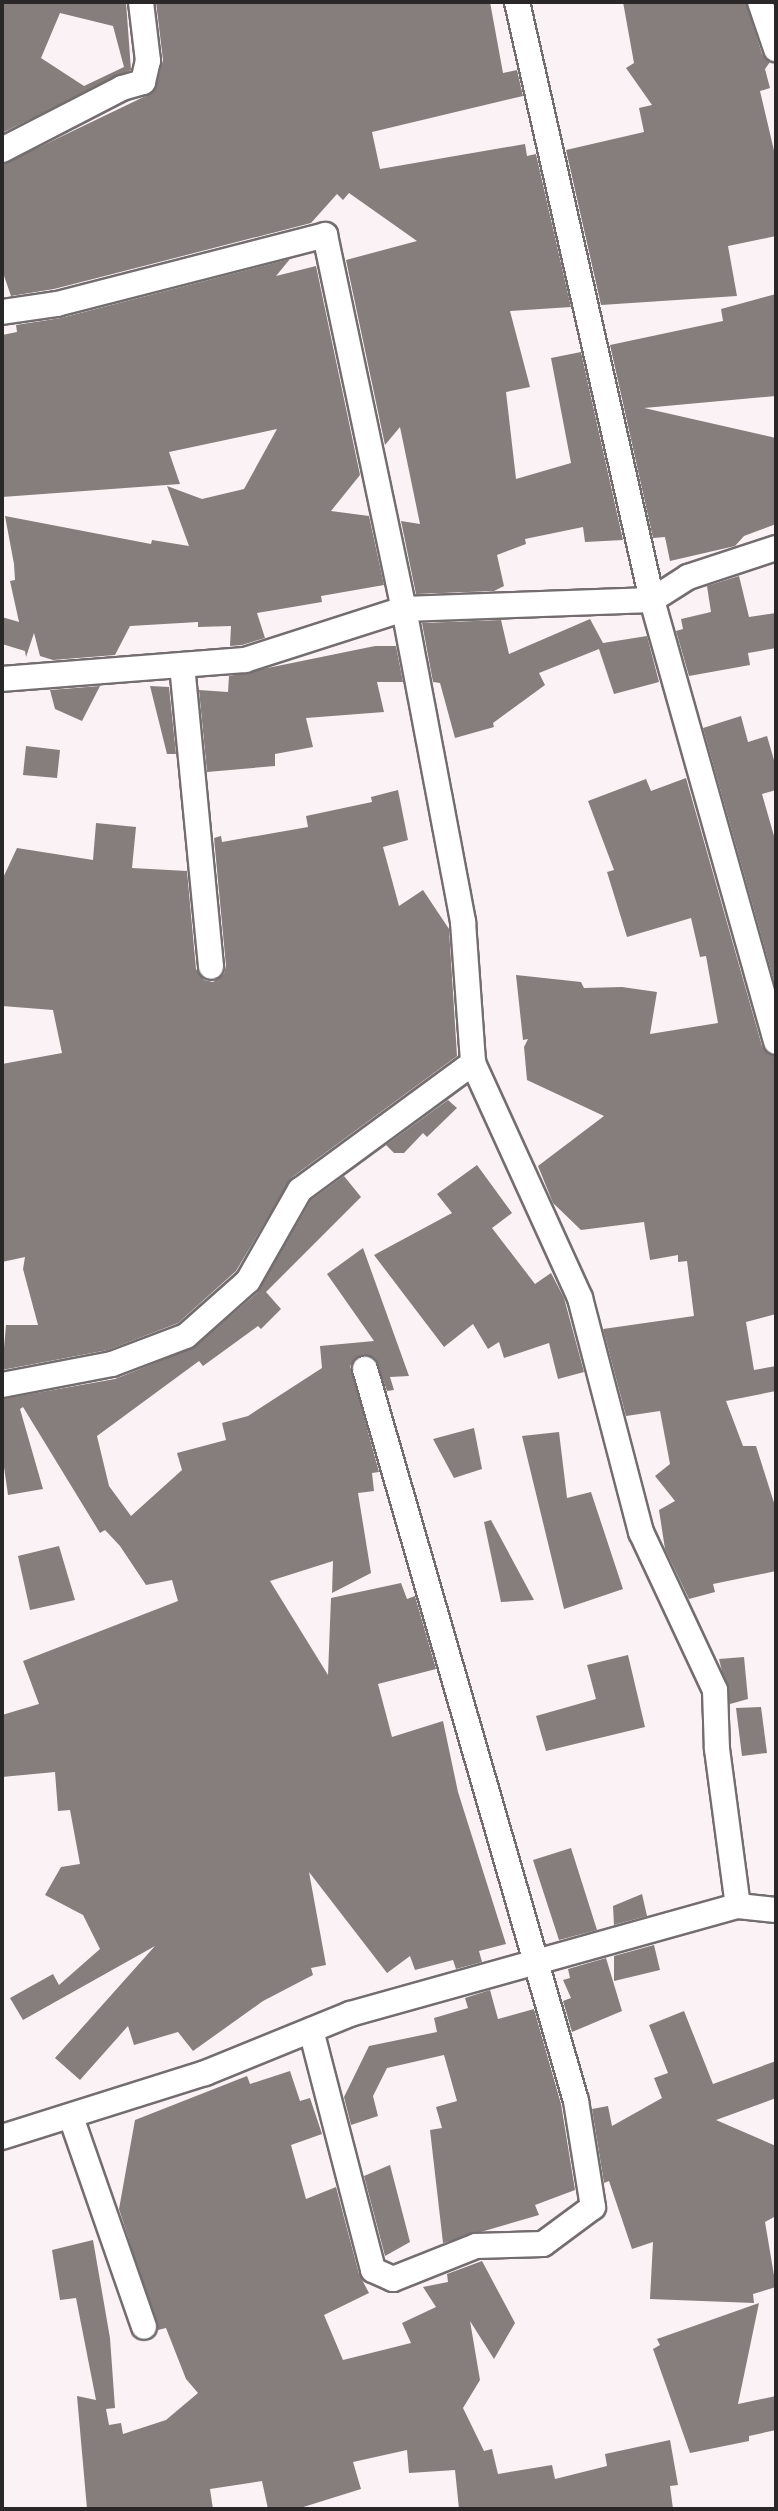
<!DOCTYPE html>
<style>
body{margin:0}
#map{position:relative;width:778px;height:2511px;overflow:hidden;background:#faf2f4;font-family:Lora,serif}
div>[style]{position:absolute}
.building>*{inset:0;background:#857e7d}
.roads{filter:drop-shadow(2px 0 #746d6f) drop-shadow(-2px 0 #746d6f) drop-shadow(0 2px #746d6f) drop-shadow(0 -2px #746d6f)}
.minor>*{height:24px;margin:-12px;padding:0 12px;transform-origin:12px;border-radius:12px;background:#fff}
span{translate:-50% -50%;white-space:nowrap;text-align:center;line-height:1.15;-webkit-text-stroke:5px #faf2f4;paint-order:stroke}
.frame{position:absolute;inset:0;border:4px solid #292727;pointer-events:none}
</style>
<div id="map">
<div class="building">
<i style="clip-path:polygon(evenodd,2px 2px,126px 2px,131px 70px,2px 133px,2px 2px,60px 13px,113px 26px,124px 67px,84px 86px,41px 58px,60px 13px)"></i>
<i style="clip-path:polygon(156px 2px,490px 2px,503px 73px,517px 70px,523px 96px,372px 132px,380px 169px,525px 144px,527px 156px,536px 154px,571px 307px,510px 311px,530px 387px,506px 392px,516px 479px,571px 463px,551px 358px,581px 352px,623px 540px,585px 542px,583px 527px,525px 539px,526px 544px,497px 555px,504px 586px,494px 591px,416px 594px,401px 521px,420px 524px,400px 427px,385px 445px,346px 260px,417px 241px,349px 193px,343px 200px,337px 194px,311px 223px,54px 289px,11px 296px,2px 270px,2px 165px,154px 92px,163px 60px)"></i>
<i style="clip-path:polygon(623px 2px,746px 2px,762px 54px,770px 62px,765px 69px,770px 88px,760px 91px,776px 159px,776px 236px,728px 246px,737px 296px,601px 305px,566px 150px,644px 132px,639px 108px,652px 105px,626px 68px,634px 63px)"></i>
<i style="clip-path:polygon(290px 259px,276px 276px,316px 266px,360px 475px,331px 511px,369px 516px,384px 585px,321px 596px,322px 602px,257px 613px,265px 638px,242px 645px,230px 646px,231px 626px,198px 627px,198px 622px,130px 626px,115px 655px,53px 660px,40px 656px,34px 633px,26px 657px,25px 651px,2px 644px,2px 617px,19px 622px,10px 581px,15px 580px,14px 564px,5px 516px,151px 544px,152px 540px,189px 546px,167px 486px,202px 499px,244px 489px,277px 429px,169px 452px,180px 484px,2px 497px,2px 335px,17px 332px,16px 325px,61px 318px)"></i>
<i style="clip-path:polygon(776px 294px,776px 396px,644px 408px,776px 438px,776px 524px,744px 536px,735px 546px,670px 561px,665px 537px,653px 538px,610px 345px,723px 321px,721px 309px)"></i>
<i style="clip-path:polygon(739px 576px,749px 617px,776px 613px,776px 648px,748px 653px,750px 665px,689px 676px,676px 631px,683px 629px,681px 619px,711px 612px,707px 586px)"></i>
<i style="clip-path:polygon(590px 619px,603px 643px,647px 636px,659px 682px,614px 694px,599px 649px,539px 673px,545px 685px,493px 723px,494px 727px,455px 738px,440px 683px,433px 682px,422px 623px,501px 620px,509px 654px)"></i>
<i style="clip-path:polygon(375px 646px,396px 646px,403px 682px,377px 682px,384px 712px,306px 718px,313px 747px,275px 754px,275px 766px,207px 772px,199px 690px,228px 692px,229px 676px)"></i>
<i style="clip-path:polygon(100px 686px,82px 721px,55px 709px,50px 690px)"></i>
<i style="clip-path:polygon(150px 686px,169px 687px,176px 754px,167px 754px)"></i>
<i style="clip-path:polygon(741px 716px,748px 742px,767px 736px,776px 767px,776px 790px,762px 794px,776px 843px,776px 988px,703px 728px)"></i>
<i style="clip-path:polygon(26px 746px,60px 750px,57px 778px,23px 775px)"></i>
<i style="clip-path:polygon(686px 778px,762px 1046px,776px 1056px,776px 1314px,746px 1322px,754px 1370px,776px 1366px,776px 1391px,726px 1401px,743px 1446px,756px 1446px,776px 1509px,776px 1571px,713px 1584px,715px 1592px,689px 1599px,665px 1549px,659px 1510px,675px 1501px,655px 1476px,670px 1464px,660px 1411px,626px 1416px,603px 1329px,694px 1316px,687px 1261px,678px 1262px,678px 1255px,650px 1260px,644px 1222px,581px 1230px,553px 1203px,538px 1166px,604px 1116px,527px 1080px,524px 1047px,528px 1039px,523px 1040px,516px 975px,581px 982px,584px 988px,622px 987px,657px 992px,650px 1034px,718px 1023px,706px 956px,700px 957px,691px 918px,627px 937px,607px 872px,614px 870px,588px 801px,646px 779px,651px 791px)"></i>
<i style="clip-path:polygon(398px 790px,408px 840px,383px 847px,399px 906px,423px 890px,449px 929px,457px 1056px,291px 1178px,236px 1271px,178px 1323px,108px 1350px,2px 1370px,6px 1325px,38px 1325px,23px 1269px,25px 1257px,2px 1262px,2px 1064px,62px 1053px,53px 1010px,2px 1006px,2px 880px,17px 848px,93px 860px,96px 823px,136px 827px,132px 868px,187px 871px,196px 969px,204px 980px,213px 982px,224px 974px,226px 966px,214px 838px,221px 836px,222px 842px,308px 827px,306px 816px,372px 802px,371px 797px)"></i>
<i style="clip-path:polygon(448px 1100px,457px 1108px,427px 1137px,423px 1133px,404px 1153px,394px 1153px,386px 1145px)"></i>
<i style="clip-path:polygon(477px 1165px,512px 1213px,492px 1228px,535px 1284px,551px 1273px,564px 1298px,584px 1372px,558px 1379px,549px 1343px,504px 1358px,499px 1342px,488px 1349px,473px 1324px,444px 1347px,374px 1255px,452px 1213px,437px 1194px)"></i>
<i style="clip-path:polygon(344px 1176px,361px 1197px,266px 1292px,281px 1309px,261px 1329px,258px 1326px,203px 1366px,199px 1361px,97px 1436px,109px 1486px,131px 1516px,182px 1470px,177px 1453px,226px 1440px,222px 1423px,248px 1416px,322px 1368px,320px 1346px,374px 1341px,327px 1274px,363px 1248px,409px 1376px,390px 1377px,394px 1390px,387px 1391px,375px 1358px,360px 1355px,350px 1366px,379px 1472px,372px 1473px,374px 1491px,358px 1493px,371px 1573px,332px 1593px,333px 1561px,270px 1581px,328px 1675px,331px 1598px,401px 1583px,407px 1599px,415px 1596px,436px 1669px,378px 1684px,392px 1737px,443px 1721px,458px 1792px,506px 1944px,479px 1951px,482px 1962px,456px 1969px,453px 1960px,415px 1970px,410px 1956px,387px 1973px,309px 1872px,326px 1965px,311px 1968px,313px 1975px,263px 2001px,193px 2051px,178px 2032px,134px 2045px,128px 2026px,80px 2080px,55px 2058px,155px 1946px,23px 2020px,10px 1998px,53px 1974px,59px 1985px,100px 1949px,83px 1915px,45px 1895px,61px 1867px,80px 1864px,70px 1810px,58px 1811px,55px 1772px,2px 1777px,2px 1715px,39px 1704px,23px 1661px,178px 1601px,172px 1580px,146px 1585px,120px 1546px,105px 1530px,100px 1533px,23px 1407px,20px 1409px,43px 1489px,8px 1495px,2px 1453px,2px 1399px,115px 1379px,195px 1347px,258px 1292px,311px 1200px)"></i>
<i style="clip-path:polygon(474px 1428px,482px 1469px,454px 1478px,433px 1439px)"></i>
<i style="clip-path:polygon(559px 1432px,567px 1498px,591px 1492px,623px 1589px,564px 1609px,522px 1436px)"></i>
<i style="clip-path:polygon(491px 1520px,534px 1600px,501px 1602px,484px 1522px)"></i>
<i style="clip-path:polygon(59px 1546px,75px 1600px,30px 1610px,18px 1556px)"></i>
<i style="clip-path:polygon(628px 1655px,645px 1727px,546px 1751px,536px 1716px,596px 1699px,587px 1665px)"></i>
<i style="clip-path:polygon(744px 1657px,748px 1699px,730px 1704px,719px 1659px)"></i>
<i style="clip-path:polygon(761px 1707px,767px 1753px,742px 1756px,736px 1708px)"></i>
<i style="clip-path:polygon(571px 1848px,597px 1930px,559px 1940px,533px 1860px)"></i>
<i style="clip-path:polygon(642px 1894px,647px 1916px,614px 1925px,613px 1906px)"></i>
<i style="clip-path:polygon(654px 1945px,660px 1970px,614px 1981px,614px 1956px)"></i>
<i style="clip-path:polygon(606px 1958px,622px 2011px,572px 2032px,563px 2001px,571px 1998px,563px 1980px,570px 1978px,568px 1969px)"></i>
<i style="clip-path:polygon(490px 1990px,498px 2019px,534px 2009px,561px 2104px,575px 2190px,535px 2205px,539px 2215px,443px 2243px,430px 2130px,442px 2128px,436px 2107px,457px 2101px,444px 2055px,387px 2068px,373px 2096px,378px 2116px,351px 2125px,344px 2097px,369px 2046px,437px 2032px,434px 2018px,468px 2008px,465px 1998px)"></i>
<i style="clip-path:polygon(684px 2011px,713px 2084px,776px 2061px,776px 2098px,716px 2120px,776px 2146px,776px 2216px,765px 2222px,776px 2287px,753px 2294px,754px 2303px,650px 2299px,653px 2242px,632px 2249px,609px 2181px,604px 2183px,592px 2109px,608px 2106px,612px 2126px,662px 2098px,654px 2078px,668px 2073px,649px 2025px)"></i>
<i style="clip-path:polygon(290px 2071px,300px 2101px,310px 2098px,322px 2134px,291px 2145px,306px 2199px,336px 2187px,359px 2274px,369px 2293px,324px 2315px,343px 2360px,411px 2343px,402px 2323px,436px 2307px,423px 2287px,448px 2282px,447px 2274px,482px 2261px,515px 2323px,494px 2359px,470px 2321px,480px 2380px,463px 2408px,484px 2451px,492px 2449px,498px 2474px,552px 2465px,555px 2479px,607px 2466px,605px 2454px,670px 2440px,678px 2485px,670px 2486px,673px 2509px,459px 2509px,455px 2470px,409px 2473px,407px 2450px,353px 2462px,361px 2489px,297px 2509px,268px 2509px,262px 2481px,210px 2489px,213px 2509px,87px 2509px,77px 2396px,96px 2400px,76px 2298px,60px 2300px,52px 2250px,93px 2240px,110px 2338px,115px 2408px,106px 2409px,109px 2425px,121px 2423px,123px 2434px,166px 2420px,198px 2393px,186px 2379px,166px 2328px,158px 2330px,119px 2209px,135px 2120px,247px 2076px,250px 2084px)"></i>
<i style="clip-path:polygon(390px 2165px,410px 2242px,385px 2256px,364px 2176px)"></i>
<i style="clip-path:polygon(759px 2303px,738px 2404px,776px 2396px,776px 2430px,749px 2436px,749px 2441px,690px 2453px,653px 2349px,660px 2345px,657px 2339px)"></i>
</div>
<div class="roads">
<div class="minor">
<i style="left:517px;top:2px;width:613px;rotate:77.28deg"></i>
<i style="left:652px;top:600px;width:459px;rotate:74.3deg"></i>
<i style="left:760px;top:2px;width:50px;rotate:71.2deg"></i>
<i style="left:2px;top:150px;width:135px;rotate:-27.3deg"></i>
<i style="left:122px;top:88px;width:22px;rotate:-16deg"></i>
<i style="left:143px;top:82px;width:22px;rotate:-77deg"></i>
<i style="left:148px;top:61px;width:59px;rotate:-96.8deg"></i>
<i style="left:2px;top:312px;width:56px;rotate:-8.3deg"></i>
<i style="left:57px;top:304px;width:277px;rotate:-14.4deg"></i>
<i style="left:325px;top:235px;width:382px;rotate:78.1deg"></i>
<i style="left:404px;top:609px;width:319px;rotate:79.3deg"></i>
<i style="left:463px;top:922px;width:141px;rotate:85.9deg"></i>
<i style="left:473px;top:1063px;width:258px;rotate:65.5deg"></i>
<i style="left:580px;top:1298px;width:242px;rotate:75.4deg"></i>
<i style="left:641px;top:1532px;width:174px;rotate:64.9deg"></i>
<i style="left:715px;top:1690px;width:59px;rotate:88.1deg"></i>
<i style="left:717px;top:1749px;width:158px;rotate:82.4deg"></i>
<i style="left:182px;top:665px;width:303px;rotate:84.5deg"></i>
<i style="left:2px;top:679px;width:244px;rotate:-4.5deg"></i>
<i style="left:245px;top:660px;width:167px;rotate:-17.8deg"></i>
<i style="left:404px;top:609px;width:248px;rotate:-2.1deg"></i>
<i style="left:652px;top:600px;width:43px;rotate:-32.6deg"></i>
<i style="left:688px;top:577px;width:93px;rotate:-18.2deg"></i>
<i style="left:2px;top:1385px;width:112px;rotate:-10.8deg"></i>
<i style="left:112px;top:1364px;width:79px;rotate:-20.7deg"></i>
<i style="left:186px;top:1336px;width:83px;rotate:-41.6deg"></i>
<i style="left:248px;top:1281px;width:105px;rotate:-60.3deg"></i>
<i style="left:300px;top:1190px;width:215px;rotate:-36.3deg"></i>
<i style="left:311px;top:2030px;width:248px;rotate:75.5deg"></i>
<i style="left:373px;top:2270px;width:22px;rotate:24deg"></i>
<i style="left:393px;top:2279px;width:89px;rotate:-21.7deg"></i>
<i style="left:476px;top:2246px;width:67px;rotate:-1.7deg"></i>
<i style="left:543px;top:2244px;width:62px;rotate:-36.5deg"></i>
<i style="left:593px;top:2207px;width:107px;rotate:-99.1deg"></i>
<i style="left:576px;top:2101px;width:762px;rotate:-106.08deg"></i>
<i style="left:71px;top:2117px;width:222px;rotate:70.8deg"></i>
<i style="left:2px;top:2137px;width:213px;rotate:-17.5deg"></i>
<i style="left:205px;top:2073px;width:157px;rotate:-22.1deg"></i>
<i style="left:350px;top:2014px;width:403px;rotate:-15.6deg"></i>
<i style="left:738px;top:1906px;width:38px;rotate:6deg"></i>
</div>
</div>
<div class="frame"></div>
</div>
